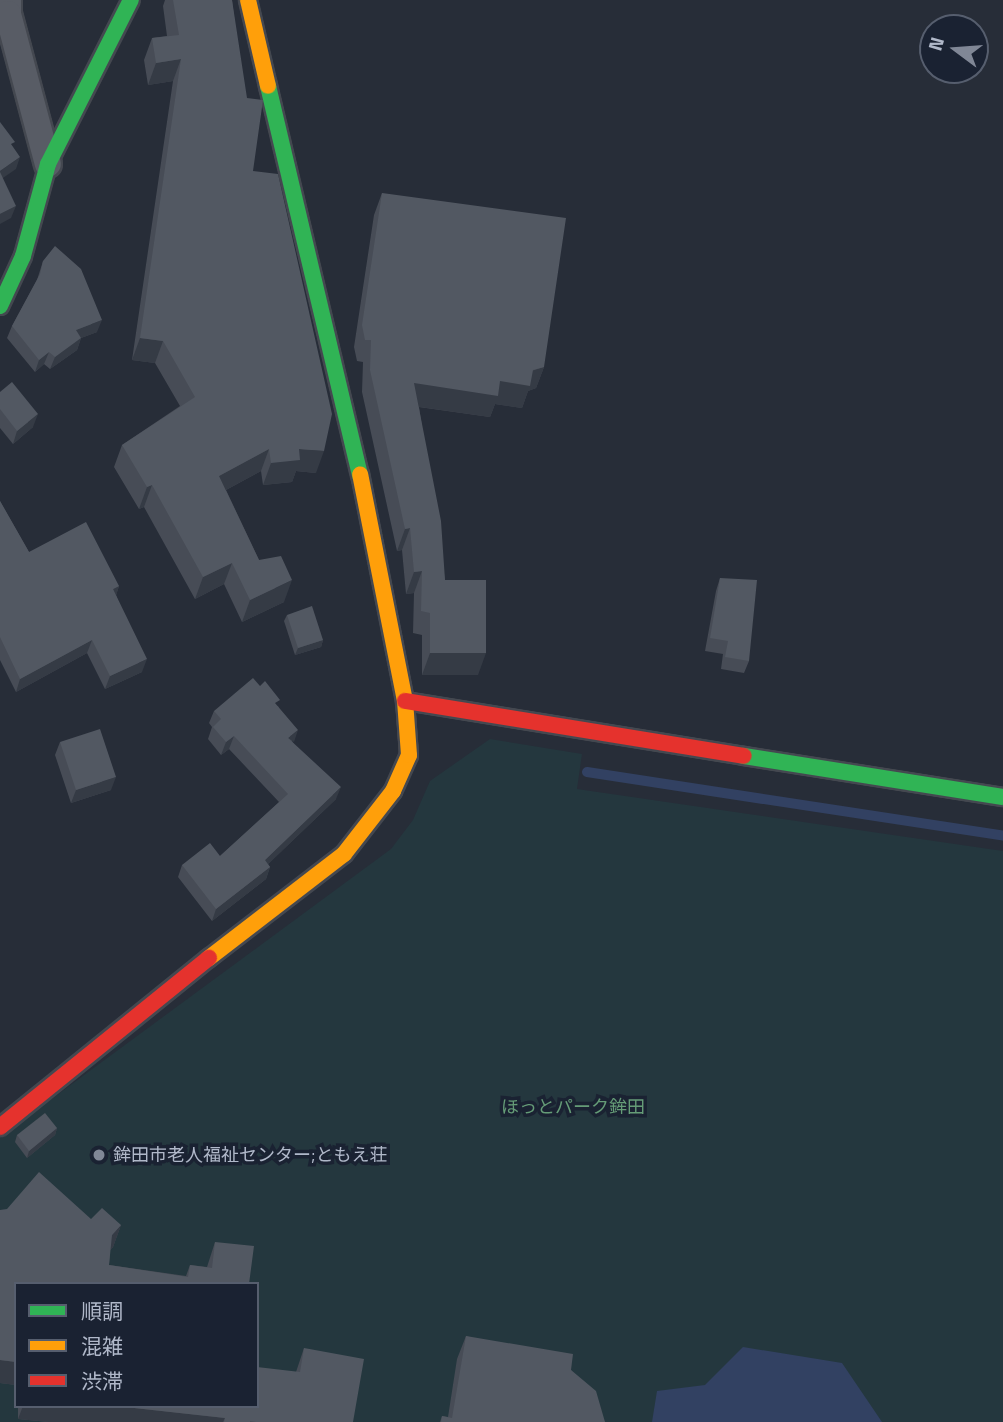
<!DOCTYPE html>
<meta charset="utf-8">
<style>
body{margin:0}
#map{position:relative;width:1003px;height:1422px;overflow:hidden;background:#272d38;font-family:"Titillium Web","Noto Sans JP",sans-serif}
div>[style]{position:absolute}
.green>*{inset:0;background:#24373e}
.water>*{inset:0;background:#324162}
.stream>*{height:10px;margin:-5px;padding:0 5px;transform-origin:5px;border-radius:5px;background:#324162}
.roads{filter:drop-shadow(2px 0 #444850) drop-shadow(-2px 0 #444850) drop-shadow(0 2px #444850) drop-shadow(0 -2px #444850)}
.street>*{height:26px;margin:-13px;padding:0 13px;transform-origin:13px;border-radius:13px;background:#585c65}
.fast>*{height:16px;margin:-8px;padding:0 8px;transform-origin:8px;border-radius:8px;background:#30b455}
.slow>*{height:16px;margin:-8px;padding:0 8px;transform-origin:8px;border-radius:8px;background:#ff9f0a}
.jam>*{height:16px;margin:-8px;padding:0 8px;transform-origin:8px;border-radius:8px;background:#e5322d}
.wall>*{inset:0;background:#474c56}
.shaded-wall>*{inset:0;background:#353b45}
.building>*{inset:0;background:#525862}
.dots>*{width:19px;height:19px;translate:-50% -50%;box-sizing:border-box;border:4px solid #1a2232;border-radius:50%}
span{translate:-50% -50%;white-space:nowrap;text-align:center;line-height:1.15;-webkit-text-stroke:7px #1a2232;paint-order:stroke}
.park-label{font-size:18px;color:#659c77}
.poi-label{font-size:18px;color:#b0b8c9}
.left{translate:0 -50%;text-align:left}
.legend{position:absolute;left:14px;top:1282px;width:245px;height:126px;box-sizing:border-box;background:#1a2232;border:2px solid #565e6e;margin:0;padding:9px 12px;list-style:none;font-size:21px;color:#b0b8c9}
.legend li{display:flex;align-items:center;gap:14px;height:35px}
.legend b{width:35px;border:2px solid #565e6e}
.north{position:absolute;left:919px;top:14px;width:70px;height:70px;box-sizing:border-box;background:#1a2232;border:2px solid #565e6e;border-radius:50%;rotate:286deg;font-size:19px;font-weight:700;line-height:28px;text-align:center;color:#b0b8c9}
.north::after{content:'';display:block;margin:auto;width:24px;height:32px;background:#808796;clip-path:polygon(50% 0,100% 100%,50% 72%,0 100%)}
</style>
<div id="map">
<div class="green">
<i style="clip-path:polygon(evenodd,490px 739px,582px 754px,577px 789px,1003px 851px,1003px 1422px,0 1422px,0 1137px,391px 849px,413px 820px,430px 781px,490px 739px,16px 1284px,257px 1284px,257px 1406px,16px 1406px,16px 1284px)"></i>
</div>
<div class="water">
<i style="clip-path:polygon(743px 1347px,842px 1363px,882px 1422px,652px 1422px,657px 1391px,705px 1385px)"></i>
</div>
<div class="stream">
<i style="left:587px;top:772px;width:421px;rotate:8.7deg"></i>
</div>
<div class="roads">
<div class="street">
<i style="left:8px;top:0;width:14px;rotate:90deg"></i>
<i style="left:8px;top:14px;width:155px;rotate:75.1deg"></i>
</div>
<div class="fast">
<i style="left:268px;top:86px;width:399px;rotate:76.7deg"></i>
<i style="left:0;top:306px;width:55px;rotate:-65.3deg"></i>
<i style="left:23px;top:256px;width:95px;rotate:-74.8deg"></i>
<i style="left:48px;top:164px;width:184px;rotate:-63.2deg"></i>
<i style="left:744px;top:756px;width:262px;rotate:9deg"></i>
</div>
<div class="slow">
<i style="left:248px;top:0;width:88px;rotate:76.9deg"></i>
<i style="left:209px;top:958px;width:170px;rotate:-37.6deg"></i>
<i style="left:344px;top:854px;width:80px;rotate:-52.1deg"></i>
<i style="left:393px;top:791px;width:39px;rotate:-66deg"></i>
<i style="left:409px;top:755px;width:54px;rotate:-94.2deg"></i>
<i style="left:405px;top:701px;width:231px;rotate:-101.2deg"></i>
</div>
<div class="jam">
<i style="left:405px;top:701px;width:343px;rotate:9.2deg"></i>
<i style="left:0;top:1127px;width:269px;rotate:-39deg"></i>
</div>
</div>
<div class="wall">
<i style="clip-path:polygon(165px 0,232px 0,253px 171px,316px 473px,296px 471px,292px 482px,263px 485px,261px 471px,226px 490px,259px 560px,284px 602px,242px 622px,224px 584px,195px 599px,144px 507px,139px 509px,114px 467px,122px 445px,180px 406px,155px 363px,132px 360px,173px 81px,148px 85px,144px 60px,152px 38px,167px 36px,163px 6px)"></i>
<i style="clip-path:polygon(382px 193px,544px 367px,536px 388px,528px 391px,522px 408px,495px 404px,490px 417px,419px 407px,445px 580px,478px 675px,422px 675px,422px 635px,413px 633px,414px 593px,406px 594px,402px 550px,397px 551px,362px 392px,363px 362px,357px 361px,354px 347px,374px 215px)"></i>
<i style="clip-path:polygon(43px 261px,97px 332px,81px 338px,77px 350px,50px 369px,44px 364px,35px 372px,7px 338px,12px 326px,37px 280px)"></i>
<i style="clip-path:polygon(0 392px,33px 427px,13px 444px,0 428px)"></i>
<i style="clip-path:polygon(0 501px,29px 552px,119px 586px,116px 595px,142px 672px,105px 689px,87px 653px,16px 692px,0 660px)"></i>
<i style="clip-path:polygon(720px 578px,749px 661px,744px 673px,721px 669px,723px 654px,705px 651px,716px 591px)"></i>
<i style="clip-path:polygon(287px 615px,323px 640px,321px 647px,295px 655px,284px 621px)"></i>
<i style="clip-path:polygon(278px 706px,293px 743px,336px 799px,268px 864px,270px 867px,266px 879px,212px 921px,178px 877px,182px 865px,220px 856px,279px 802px,229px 749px,221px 755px,208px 739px,212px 727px,209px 723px,214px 711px)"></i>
<i style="clip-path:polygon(60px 742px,111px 790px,71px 803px,55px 755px)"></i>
<i style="clip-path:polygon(57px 1128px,55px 1135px,27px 1158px,15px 1142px,17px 1135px)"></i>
<i style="clip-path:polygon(0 1210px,91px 1219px,121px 1225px,113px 1247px,110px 1250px,109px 1265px,186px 1276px,190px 1265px,207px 1267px,215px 1242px,249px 1284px,16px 1284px,16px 1385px,0 1383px)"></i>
<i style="clip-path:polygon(466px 1336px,571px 1370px,605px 1422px,440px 1422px,442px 1416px,448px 1417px,457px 1359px)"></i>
<i style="clip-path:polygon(304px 1348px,353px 1422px,49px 1422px,18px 1419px,18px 1406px,257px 1406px,296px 1372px)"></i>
</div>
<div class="shaded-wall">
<i style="clip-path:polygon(181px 59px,173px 81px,148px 85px,156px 63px)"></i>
<i style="clip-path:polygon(20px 157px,16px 169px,0 180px,0 171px)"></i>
<i style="clip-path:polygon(16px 206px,11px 218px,0 224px,0 214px)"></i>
<i style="clip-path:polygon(102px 320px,97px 332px,81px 338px,77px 350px,50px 369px,55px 357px,76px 330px)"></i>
<i style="clip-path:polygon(140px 338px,163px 341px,155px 363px,132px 360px)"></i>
<i style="clip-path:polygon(49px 352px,44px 364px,35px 372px,39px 360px)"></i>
<i style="clip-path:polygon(544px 367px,536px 388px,528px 391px,522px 408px,495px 404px,490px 417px,406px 405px,414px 383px,500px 381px)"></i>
<i style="clip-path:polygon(38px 414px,33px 427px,13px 444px,17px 431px)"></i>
<i style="clip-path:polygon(269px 449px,261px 471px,211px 498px,219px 476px)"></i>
<i style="clip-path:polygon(299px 449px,324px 451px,316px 473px,296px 471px,292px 482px,263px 485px,271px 463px)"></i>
<i style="clip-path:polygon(152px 485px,144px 507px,139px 509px,147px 487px)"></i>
<i style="clip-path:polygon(410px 528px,402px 550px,397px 551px,405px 529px)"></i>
<i style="clip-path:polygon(232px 563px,224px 584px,195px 599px,203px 577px)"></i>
<i style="clip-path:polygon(422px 571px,414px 593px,406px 594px,414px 572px)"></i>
<i style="clip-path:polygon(292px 580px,284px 602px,242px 622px,250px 600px)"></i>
<i style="clip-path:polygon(119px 586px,115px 599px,113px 589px)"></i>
<i style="clip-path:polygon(92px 640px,87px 653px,16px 692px,20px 679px)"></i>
<i style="clip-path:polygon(323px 640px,321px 647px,295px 655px,298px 648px)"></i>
<i style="clip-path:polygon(430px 653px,486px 653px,478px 675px,422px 675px)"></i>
<i style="clip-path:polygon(147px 659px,142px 672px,105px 689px,110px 676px)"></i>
<i style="clip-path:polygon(298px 730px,294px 742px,288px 738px)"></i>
<i style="clip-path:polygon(234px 736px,229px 749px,221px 755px,226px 742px)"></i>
<i style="clip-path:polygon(116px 777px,111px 790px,71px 803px,76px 790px)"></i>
<i style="clip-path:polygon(341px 787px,336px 799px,260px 872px,265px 860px)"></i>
<i style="clip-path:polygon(270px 867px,266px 879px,212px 921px,216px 909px)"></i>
<i style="clip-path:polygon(57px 1128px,55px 1135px,27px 1158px,29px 1151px)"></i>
<i style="clip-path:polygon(121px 1225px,113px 1247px,104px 1257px,112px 1235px)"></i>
<i style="clip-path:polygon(0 1360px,16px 1362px,16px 1385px,0 1383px)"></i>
<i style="clip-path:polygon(23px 1406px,116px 1406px,225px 1418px,223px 1422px,49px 1422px,18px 1419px)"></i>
</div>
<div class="building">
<i style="clip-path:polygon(173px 0,232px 0,247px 98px,263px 100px,253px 171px,278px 174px,332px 414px,324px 451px,299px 449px,300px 460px,271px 463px,269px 449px,219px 476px,259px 560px,281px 556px,292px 580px,250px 600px,232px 563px,203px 577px,152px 485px,147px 487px,122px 445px,195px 397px,163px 341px,140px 338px,181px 59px,156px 63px,152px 38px,179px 35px)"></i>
<i style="clip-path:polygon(0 122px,15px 142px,11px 144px,20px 157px,0 171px)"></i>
<i style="clip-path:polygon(0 172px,16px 206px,0 214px)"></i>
<i style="clip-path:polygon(382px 193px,566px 218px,544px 367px,533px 370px,530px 386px,500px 381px,498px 396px,414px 383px,441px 521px,445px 580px,486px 580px,486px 653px,430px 653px,430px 613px,421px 611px,422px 571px,414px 572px,410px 528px,405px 529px,370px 370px,371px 340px,365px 340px,362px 325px)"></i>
<i style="clip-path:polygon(55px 246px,81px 269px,102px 320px,76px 330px,81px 338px,55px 357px,49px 352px,39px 360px,12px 326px,40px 274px,43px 261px)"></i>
<i style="clip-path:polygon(12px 382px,38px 414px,17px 431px,0 409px,0 392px)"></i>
<i style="clip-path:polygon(0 501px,29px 552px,86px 522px,119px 586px,113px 589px,147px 659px,110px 676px,92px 640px,20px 679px,0 637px)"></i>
<i style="clip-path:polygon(720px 578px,757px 580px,749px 661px,725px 657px,728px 641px,710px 638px)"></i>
<i style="clip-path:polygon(312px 606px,323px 640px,298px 648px,287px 615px)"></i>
<i style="clip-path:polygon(253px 678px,260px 686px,265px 681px,280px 700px,275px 703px,298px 730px,288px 738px,341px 787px,265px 860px,270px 867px,216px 909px,182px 865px,210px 843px,220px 856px,288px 794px,234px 736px,226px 742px,213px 727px,221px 719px,214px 711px)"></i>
<i style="clip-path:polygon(100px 729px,116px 777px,76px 790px,60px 742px)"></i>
<i style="clip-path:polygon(45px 1113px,57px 1128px,29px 1151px,17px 1135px)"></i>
<i style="clip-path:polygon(39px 1172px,91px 1219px,102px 1208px,121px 1225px,112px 1235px,109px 1265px,188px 1277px,190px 1265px,212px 1268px,215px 1242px,254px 1246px,249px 1284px,16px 1284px,16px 1362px,0 1360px,0 1210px,7px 1209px)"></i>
<i style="clip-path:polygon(466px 1336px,573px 1354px,571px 1370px,596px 1391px,605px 1422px,441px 1422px,442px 1416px,452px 1418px)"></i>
<i style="clip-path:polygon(304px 1348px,364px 1359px,353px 1422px,256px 1422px,250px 1421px,250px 1422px,224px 1422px,225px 1418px,116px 1406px,257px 1406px,257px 1367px,300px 1372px)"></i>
</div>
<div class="dots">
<i style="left:99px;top:1155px;background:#808796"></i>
</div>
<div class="park-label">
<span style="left:573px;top:1107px">ほっとパーク鉾田</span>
</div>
<div class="poi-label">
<span class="left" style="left:113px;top:1155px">鉾田市老人福祉センター;ともえ荘</span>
</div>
<ul class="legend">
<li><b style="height:9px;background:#30b455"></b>順調</li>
<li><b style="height:9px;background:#ff9f0a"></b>混雑</li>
<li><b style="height:9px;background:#e5322d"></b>渋滞</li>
</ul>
<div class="north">N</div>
</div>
